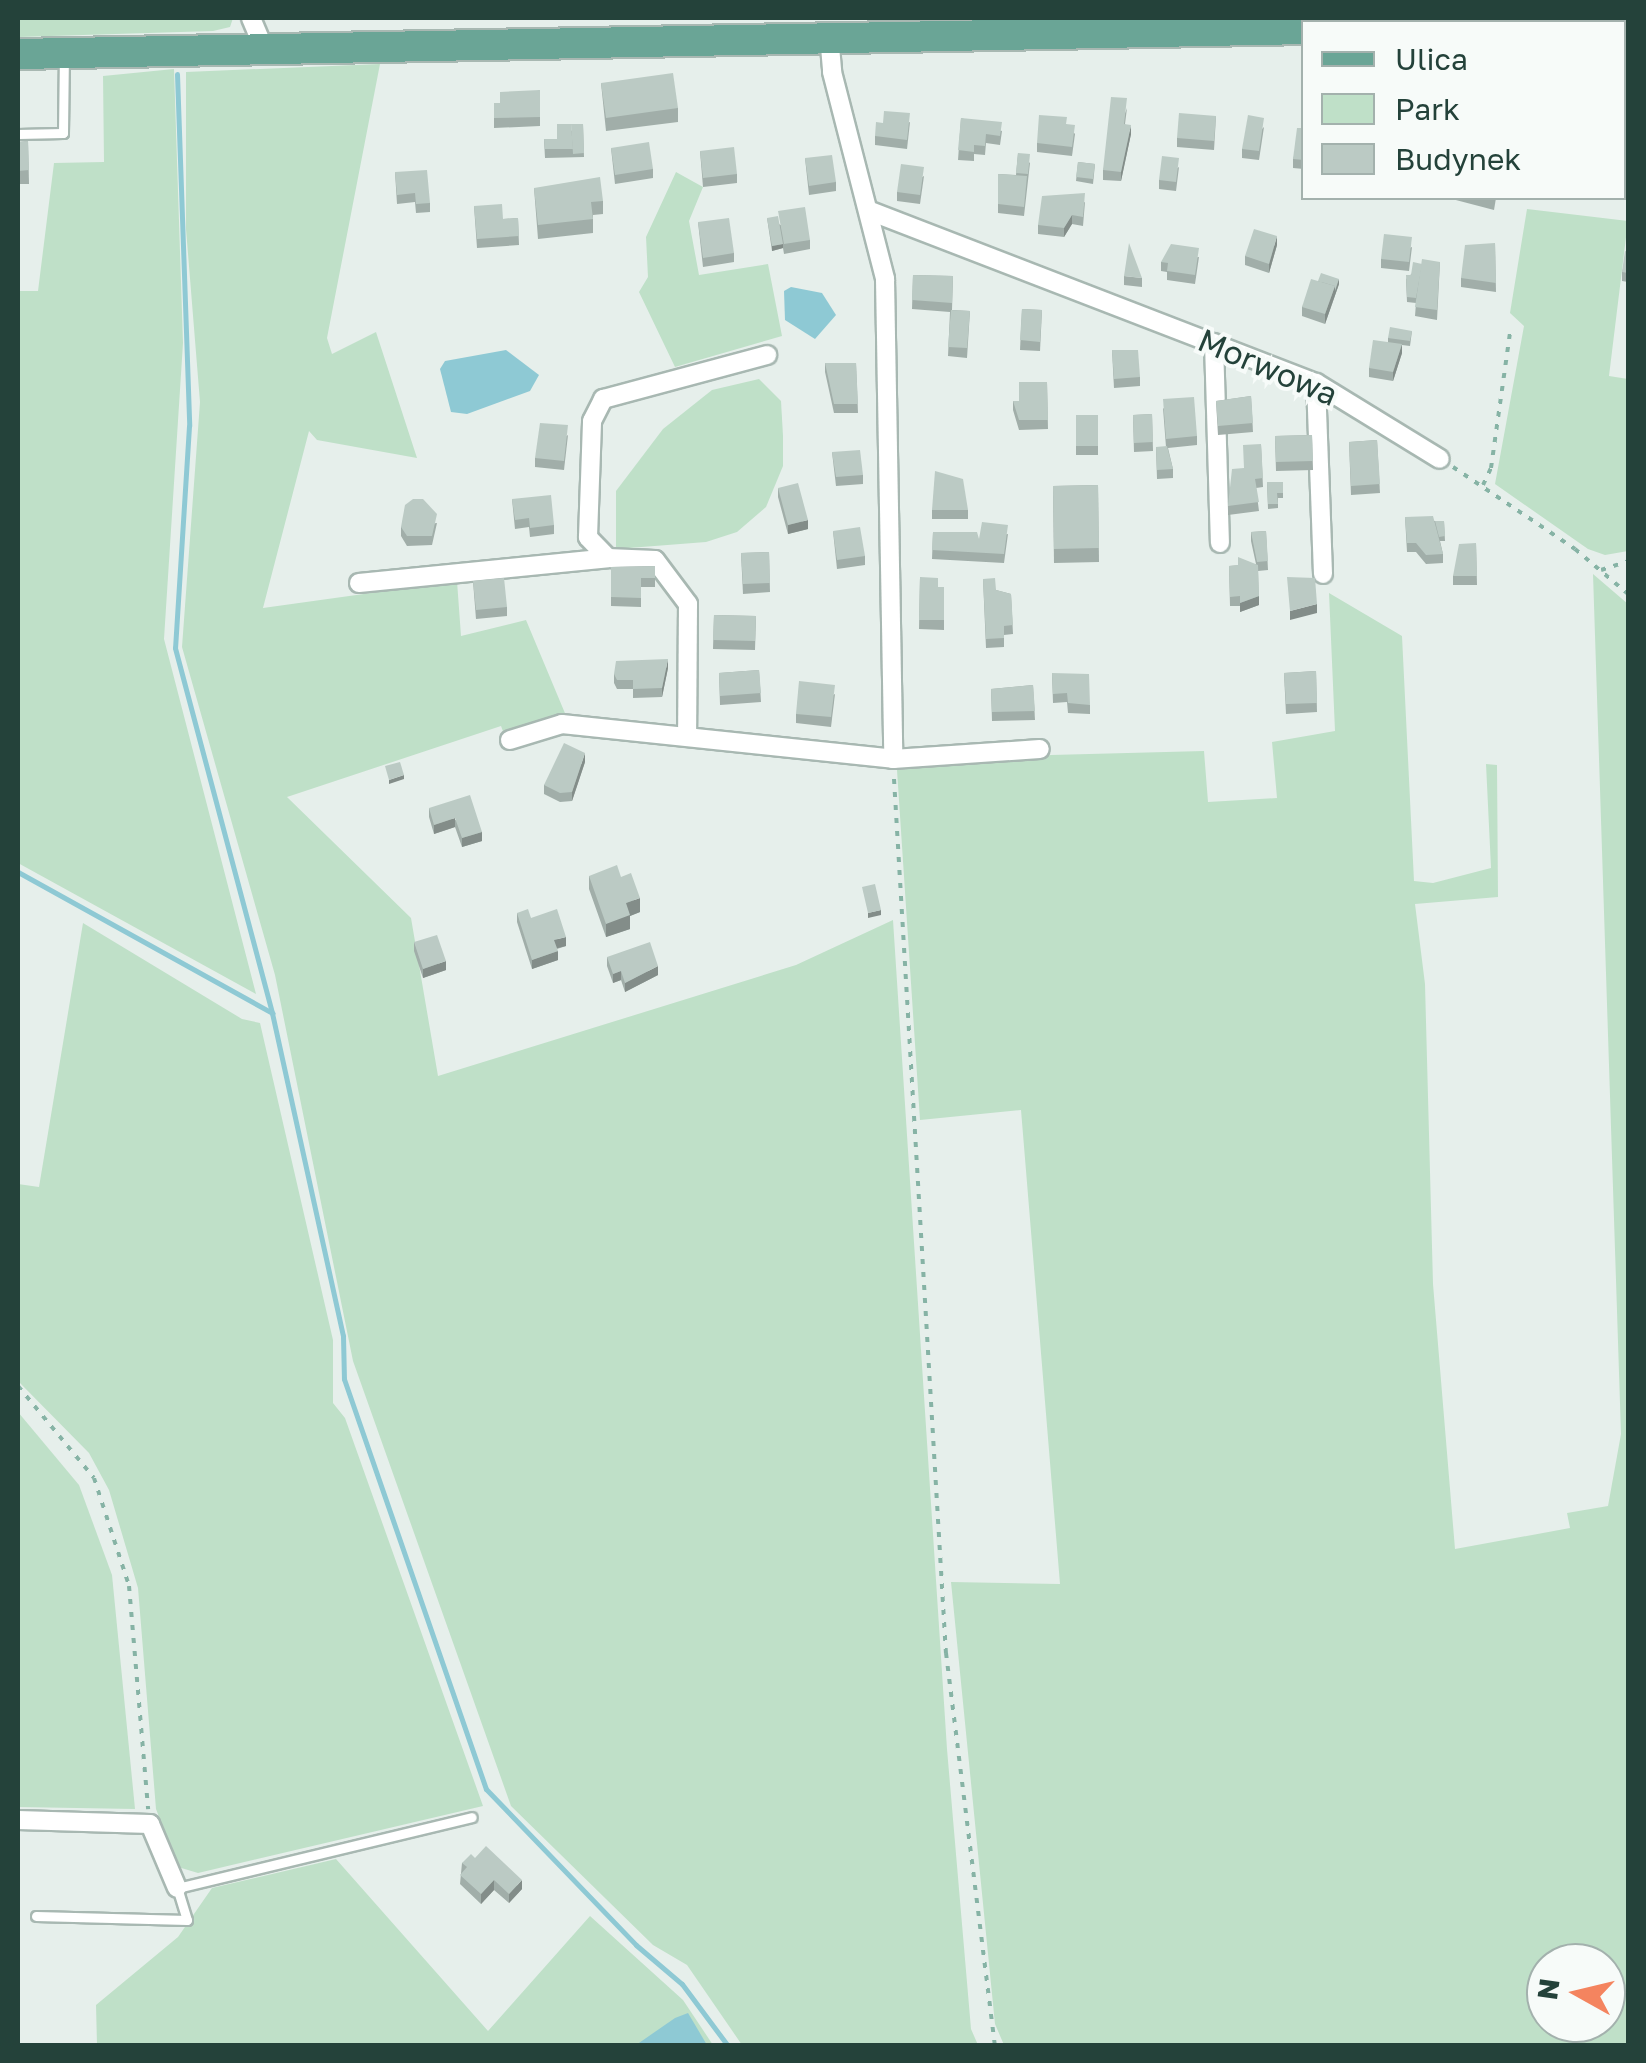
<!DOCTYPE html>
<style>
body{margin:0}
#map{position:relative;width:1646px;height:2063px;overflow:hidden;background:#e6efeb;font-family:"Golos Text",sans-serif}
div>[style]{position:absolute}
.green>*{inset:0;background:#bfe0c8}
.water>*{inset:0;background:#8ec9d4}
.stream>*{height:5px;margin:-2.5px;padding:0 2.5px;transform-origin:2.5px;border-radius:2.5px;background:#8ec9d4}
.path>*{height:4px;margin-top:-2px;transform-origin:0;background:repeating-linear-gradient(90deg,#86b3a5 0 5px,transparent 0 13px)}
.roads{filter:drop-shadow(2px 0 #a8b8b2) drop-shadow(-2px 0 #a8b8b2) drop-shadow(0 2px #a8b8b2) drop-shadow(0 -2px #a8b8b2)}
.lane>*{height:9px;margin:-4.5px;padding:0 4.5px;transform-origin:4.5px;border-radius:4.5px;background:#fff}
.street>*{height:18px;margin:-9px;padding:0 9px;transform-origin:9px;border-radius:9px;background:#fff}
.primary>*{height:30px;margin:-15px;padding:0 15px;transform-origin:15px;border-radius:15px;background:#6aa596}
.wall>*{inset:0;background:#a1aea9}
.shaded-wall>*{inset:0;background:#838d89}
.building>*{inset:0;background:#bbcac4}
span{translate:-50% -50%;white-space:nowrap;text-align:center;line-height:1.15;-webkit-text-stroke:8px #f7fbf9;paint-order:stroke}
.street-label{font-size:32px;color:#24423a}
.frame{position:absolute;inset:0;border:20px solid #24423a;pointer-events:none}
.legend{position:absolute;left:1301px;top:20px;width:325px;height:180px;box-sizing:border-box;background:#f7fbf9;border:2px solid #a3b1ad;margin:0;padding:12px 18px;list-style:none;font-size:30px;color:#24423a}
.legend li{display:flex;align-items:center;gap:20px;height:50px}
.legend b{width:50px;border:2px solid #a3b1ad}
.north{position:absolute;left:1526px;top:1943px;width:100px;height:100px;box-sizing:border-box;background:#f7fbf9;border:2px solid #a3b1ad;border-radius:50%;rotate:278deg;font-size:28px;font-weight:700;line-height:40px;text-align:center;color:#24423a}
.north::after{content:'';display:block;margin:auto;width:35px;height:45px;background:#f4845f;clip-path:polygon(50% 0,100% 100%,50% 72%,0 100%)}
</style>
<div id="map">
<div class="green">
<i style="clip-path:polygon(18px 18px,233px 18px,230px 27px,213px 31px,18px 37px)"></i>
<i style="clip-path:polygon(380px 64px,327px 338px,332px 354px,376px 332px,417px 458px,317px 440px,309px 431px,263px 608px,457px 581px,461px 636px,526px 620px,567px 718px,504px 734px,501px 726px,287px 797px,411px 918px,438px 1076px,796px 965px,893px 920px,947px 1749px,971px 2029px,978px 2045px,742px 2045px,687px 1965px,653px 1945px,511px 1806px,353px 1361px,275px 975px,182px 647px,200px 402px,186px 229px,186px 72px)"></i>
<i style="clip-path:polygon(174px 69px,183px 343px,164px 639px,256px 994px,18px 863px,18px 291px,38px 291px,54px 163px,104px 162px,103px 76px)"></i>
<i style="clip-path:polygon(676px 172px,703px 187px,689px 221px,699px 275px,768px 264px,782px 336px,675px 367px,639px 292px,648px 277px,646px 237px)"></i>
<i style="clip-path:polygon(1527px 209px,1628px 221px,1609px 376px,1628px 379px,1628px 551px,1605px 555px,1588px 549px,1495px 484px,1524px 326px,1510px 313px)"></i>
<i style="clip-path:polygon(759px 379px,781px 401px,783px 436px,783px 466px,766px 507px,737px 532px,706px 542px,616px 549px,616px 491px,663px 429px,712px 390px)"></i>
<i style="clip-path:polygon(evenodd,1593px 574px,1628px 604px,1628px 2045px,1004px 2045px,995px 2024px,951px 1582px,1060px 1584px,1021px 1110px,920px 1120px,897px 770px,1051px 755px,1204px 751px,1208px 802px,1277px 798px,1272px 742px,1335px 731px,1329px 593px,1402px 636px,1414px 881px,1433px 883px,1491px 868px,1486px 764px,1497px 765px,1498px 897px,1415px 904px,1425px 984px,1433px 1284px,1455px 1549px,1570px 1528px,1567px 1513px,1608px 1506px,1621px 1434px,1593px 574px,1546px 1963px,1606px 1963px,1606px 2023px,1546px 2023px,1546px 1963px)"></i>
<i style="clip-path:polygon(83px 923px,242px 1019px,260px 1023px,333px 1340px,333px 1403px,345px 1418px,483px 1806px,198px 1873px,178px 1867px,156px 1809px,138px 1588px,109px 1490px,89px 1453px,18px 1381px,18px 1184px,39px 1187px)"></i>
<i style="clip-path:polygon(18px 1412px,79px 1485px,112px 1575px,135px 1809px,18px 1807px)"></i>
<i style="clip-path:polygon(336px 1859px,488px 2031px,590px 1916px,683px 2000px,713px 2045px,97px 2045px,96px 2005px,178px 1937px,212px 1888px)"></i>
</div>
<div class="water">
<i style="clip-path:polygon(791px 287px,822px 293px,836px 315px,815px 339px,785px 320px,784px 291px)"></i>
<i style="clip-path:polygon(506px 350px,539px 375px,530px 391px,467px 414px,451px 412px,440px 369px,445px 361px)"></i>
<i style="clip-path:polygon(688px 2013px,707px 2045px,636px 2045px,675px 2018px)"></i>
</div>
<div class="stream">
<i style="left:177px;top:74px;width:352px;rotate:88deg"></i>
<i style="left:189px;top:426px;width:222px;rotate:93.6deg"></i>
<i style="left:175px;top:648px;width:378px;rotate:75.1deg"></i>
<i style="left:272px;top:1013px;width:331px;rotate:77.6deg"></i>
<i style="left:343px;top:1336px;width:43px;rotate:88.7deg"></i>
<i style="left:344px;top:1379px;width:434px;rotate:70.9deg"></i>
<i style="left:486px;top:1789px;width:216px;rotate:46.1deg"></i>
<i style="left:636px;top:1945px;width:60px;rotate:40.3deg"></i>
<i style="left:682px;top:1984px;width:77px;rotate:53.4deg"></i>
<i style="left:18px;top:872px;width:291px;rotate:29deg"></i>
</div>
<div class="path">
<i style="left:1453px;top:467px;width:147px;rotate:33.9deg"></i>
<i style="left:1575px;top:549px;width:70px;rotate:40.3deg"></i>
<i style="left:1483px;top:485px;width:19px;rotate:-65deg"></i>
<i style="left:1491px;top:468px;width:137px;rotate:-82deg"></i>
<i style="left:1601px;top:570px;width:28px;rotate:-18deg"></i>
<i style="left:894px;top:779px;width:876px;rotate:86.6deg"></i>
<i style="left:946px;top:1653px;width:396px;rotate:82.9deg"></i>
<i style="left:18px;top:1386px;width:119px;rotate:50.4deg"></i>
<i style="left:94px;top:1478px;width:114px;rotate:72deg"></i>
<i style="left:129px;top:1586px;width:224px;rotate:85.1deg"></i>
</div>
<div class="roads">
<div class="lane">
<i style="left:18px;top:134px;width:45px;rotate:-1.3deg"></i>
<i style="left:63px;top:133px;width:77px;rotate:-89.3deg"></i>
<i style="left:36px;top:1916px;width:151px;rotate:1.5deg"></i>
<i style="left:187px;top:1920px;width:34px;rotate:-107deg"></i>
<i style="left:177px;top:1888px;width:303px;rotate:-13.5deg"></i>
</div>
<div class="street">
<i style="left:251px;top:18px;width:33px;rotate:67deg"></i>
<i style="left:1333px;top:18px;width:4px;rotate:76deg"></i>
<i style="left:829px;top:35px;width:37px;rotate:85deg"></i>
<i style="left:832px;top:72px;width:214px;rotate:75.6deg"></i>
<i style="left:885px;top:279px;width:480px;rotate:89deg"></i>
<i style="left:870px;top:211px;width:478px;rotate:21.1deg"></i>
<i style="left:1316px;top:383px;width:145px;rotate:31.5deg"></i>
<i style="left:1214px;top:343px;width:200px;rotate:88.3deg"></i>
<i style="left:1316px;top:383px;width:191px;rotate:87.9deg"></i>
<i style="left:608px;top:558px;width:29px;rotate:-134deg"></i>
<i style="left:588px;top:537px;width:116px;rotate:-88deg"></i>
<i style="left:592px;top:421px;width:25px;rotate:-63deg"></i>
<i style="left:603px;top:399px;width:170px;rotate:-15deg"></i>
<i style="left:359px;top:583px;width:250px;rotate:-5.7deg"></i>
<i style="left:608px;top:558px;width:47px;rotate:2.4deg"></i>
<i style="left:655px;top:560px;width:55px;rotate:53.1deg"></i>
<i style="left:688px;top:604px;width:132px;rotate:90.4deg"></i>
<i style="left:510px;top:740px;width:54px;rotate:-17.1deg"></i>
<i style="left:562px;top:724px;width:333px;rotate:6deg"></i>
<i style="left:893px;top:759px;width:147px;rotate:-3.9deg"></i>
<i style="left:18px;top:1820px;width:132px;rotate:1.7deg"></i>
<i style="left:150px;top:1824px;width:69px;rotate:67.1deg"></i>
</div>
<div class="primary">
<i style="left:1624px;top:32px;width:4px;rotate:14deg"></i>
<i style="left:18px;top:54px;width:1286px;rotate:-1.11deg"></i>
</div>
</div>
<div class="wall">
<i style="clip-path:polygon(601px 83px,678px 108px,678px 122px,606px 131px)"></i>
<i style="clip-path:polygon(540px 90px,540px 126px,494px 128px,494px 103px,500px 103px)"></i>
<i style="clip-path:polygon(1127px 108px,1125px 124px,1131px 134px,1121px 181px,1103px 180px,1103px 170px)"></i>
<i style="clip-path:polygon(1216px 116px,1214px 150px,1177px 147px,1177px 138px)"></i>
<i style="clip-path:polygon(961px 118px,1002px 131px,1000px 145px,986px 143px,985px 155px,974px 154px,974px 161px,958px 160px)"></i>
<i style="clip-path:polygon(910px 122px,907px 149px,875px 145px,875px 136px)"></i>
<i style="clip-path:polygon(583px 124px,584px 157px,545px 158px,544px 139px,557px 139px)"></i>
<i style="clip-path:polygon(1066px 124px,1075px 134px,1072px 156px,1037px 152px,1037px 143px)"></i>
<i style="clip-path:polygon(1264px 127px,1259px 160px,1242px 158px,1242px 149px)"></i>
<i style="clip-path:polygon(1304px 128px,1304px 169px,1293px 168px,1293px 159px)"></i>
<i style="clip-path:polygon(28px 141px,29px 184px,18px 184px,18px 142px)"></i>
<i style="clip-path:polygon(611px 148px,653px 169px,653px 178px,615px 184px)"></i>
<i style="clip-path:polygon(700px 151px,737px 174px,737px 183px,703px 187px)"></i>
<i style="clip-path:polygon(1018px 153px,1030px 163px,1024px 216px,998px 213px,998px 174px,1016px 175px)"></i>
<i style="clip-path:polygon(805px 158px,836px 182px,836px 191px,809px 195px)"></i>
<i style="clip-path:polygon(1078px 162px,1095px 164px,1093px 184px,1076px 181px)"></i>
<i style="clip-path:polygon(1179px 167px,1176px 191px,1159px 189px,1159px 180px)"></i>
<i style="clip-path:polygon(395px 172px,430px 203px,430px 212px,416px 213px,415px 202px,397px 204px)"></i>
<i style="clip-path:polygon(924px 176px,920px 204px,897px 201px,897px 192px)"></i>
<i style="clip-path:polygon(534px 188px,603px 201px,603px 214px,593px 215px,593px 233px,538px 239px)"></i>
<i style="clip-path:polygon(1452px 198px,1496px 198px,1494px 210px,1452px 199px)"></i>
<i style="clip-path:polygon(1085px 202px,1083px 226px,1072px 224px,1064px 237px,1038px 234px,1038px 225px)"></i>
<i style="clip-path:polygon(474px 206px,503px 219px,518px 218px,519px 245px,477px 248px)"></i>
<i style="clip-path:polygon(767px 218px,810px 240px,810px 249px,784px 254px,783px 248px,772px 251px)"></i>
<i style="clip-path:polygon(698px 222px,734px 253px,734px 262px,703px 267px)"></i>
<i style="clip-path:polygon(1495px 243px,1496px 292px,1461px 287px,1461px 278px)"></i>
<i style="clip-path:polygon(1277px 245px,1269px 273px,1245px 265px,1245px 256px)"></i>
<i style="clip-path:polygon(1412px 247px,1409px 271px,1381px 268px,1381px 259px)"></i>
<i style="clip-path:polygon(1628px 252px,1628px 282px,1622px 281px,1622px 272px)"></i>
<i style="clip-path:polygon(1199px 257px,1195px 284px,1167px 280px,1167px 272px,1161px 271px,1161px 262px)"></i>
<i style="clip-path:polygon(1440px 262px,1437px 320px,1415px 316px,1416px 303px,1407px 302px,1406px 279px,1422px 264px)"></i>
<i style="clip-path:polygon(913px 275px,953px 276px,952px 310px,970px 311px,967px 358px,948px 356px,950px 312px,912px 309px)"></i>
<i style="clip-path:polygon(1124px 276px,1142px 278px,1142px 287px,1124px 285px)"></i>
<i style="clip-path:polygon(1318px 281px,1339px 284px,1325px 324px,1302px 316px,1302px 307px)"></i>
<i style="clip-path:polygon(1022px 309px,1042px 310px,1040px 351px,1020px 350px)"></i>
<i style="clip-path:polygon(1412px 331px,1410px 346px,1402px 345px,1402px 353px,1393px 381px,1369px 377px,1369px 368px,1388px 342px,1388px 338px)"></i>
<i style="clip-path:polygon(1112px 350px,1140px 377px,1140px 386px,1114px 388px)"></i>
<i style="clip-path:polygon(825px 363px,856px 363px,858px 413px,834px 413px,825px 372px)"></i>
<i style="clip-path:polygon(1047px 382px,1048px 429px,1019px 430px,1013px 410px,1013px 401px,1019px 401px)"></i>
<i style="clip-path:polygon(1251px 396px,1253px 432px,1218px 435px,1216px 401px)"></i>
<i style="clip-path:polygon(1163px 408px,1197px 436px,1197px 445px,1168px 448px,1173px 469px,1173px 478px,1157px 479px,1156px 447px,1166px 447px)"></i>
<i style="clip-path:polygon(1152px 414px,1153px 451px,1134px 452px,1133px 415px)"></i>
<i style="clip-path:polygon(1076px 415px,1098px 415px,1098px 455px,1076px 455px)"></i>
<i style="clip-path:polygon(568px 435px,564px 470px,535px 467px,535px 458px)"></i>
<i style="clip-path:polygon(1312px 435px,1313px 470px,1276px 471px,1275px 436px)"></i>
<i style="clip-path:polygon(1377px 440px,1380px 493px,1351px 495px,1349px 442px)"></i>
<i style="clip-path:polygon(1261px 444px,1263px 487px,1256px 488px,1259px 511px,1228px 515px,1228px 506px,1244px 468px)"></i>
<i style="clip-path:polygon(832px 452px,863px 475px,863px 484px,836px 486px)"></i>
<i style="clip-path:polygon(1267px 482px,1283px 482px,1283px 498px,1278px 498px,1278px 508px,1268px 509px)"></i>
<i style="clip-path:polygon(1098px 485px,1099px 562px,1054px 563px,1053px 486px)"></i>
<i style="clip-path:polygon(778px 488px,808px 529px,788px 534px,778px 497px)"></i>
<i style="clip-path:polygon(512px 499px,554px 525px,554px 534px,530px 537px,529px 527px,515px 529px)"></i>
<i style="clip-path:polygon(932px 510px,968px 510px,968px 519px,932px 519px)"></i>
<i style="clip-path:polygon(1405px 517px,1435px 521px,1444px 521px,1445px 541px,1440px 541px,1443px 554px,1443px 563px,1426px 564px,1416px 552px,1407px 552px)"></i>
<i style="clip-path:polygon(437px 523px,432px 545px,407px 546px,401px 536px,401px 527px)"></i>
<i style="clip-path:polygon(833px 531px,865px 556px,865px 565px,837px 569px)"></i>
<i style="clip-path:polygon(1266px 531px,1268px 570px,1258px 571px,1259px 605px,1240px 612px,1240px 606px,1230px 606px,1229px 566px,1256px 564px,1251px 541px,1251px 532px)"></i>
<i style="clip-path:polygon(933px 532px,979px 539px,1008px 534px,1004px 563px,932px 559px)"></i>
<i style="clip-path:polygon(1476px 543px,1477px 585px,1453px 585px,1453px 576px)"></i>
<i style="clip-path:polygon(769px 552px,770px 592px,743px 594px,741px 553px)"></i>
<i style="clip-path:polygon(655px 566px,655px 587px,641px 587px,641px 607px,611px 606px,611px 567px)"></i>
<i style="clip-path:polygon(920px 577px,938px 587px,944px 587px,944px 630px,919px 629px)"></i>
<i style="clip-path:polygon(983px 579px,996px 590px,1011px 594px,1013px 634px,1004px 635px,1004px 647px,986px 648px)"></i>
<i style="clip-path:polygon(473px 581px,507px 607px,507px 616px,476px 619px)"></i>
<i style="clip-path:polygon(714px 615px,756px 616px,755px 650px,713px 649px)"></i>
<i style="clip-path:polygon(668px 668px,662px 697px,633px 698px,633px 689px,617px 689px,614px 683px,614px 674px)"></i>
<i style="clip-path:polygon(759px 670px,761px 702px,720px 705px,719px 673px)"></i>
<i style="clip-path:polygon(1316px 671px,1317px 712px,1286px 714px,1284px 673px)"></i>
<i style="clip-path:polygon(1052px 673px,1090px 705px,1090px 714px,1068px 713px,1067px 702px,1053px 703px)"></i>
<i style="clip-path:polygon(1033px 685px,1035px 720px,992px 721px,991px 689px)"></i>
<i style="clip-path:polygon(835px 694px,831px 727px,796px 723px,796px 714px)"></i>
<i style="clip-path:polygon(585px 762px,572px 801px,560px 802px,544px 794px,544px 785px)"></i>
<i style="clip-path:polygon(429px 808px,482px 832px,482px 841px,462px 847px,455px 827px,434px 834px,429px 817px)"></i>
<i style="clip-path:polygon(589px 876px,621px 877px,640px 912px,630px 916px,630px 929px,606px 937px,589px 889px)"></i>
<i style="clip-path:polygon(517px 913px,531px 918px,566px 946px,557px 949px,558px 960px,532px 969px,517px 922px)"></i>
<i style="clip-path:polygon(414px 942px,446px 970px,423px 978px,414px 951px)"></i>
<i style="clip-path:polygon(607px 957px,658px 975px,625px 992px,621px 980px,613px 983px,607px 966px)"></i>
<i style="clip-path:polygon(475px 1858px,522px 1889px,509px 1903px,494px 1890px,481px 1904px,460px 1884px,462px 1863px)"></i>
</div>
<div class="shaded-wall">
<i style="clip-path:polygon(1131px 125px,1131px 134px,1121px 181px,1121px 172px)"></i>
<i style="clip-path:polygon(1072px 215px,1072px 224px,1064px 237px,1064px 228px)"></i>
<i style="clip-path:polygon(1277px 236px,1277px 245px,1269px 273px,1269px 264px)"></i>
<i style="clip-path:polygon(783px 244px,783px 248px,772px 251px,772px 246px)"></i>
<i style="clip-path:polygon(1339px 279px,1339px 284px,1325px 324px,1325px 314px,1335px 286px)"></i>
<i style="clip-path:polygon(1402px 344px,1402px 353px,1393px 381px,1393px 372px)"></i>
<i style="clip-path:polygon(808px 520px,808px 529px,788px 534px,788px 525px)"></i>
<i style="clip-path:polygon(1259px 596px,1259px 605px,1240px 612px,1240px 603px)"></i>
<i style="clip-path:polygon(1317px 604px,1317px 613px,1290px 620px,1290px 611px)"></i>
<i style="clip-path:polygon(668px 659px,668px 668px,662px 697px,662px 688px)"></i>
<i style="clip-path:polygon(585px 753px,585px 762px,572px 801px,572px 792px)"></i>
<i style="clip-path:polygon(404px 775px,404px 779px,389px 784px,389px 780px)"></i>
<i style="clip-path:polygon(455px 818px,455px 827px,434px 834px,434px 825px)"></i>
<i style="clip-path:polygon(482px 832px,482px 841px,462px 847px,462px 838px)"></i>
<i style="clip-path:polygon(640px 898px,640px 912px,630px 916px,630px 929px,606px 937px,606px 924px,626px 903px)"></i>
<i style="clip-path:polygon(881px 910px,881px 915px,868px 918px,868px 913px)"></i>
<i style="clip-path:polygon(566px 937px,566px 946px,554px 949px,554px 940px)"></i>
<i style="clip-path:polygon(558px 951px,558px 960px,532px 969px,532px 960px)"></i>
<i style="clip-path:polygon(446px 961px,446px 970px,423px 978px,423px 969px)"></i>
<i style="clip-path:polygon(658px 966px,658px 975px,625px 992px,625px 983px)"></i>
<i style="clip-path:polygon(621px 971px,621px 980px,613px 983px,613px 974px)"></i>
<i style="clip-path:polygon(494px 1880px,494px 1890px,481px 1904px,481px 1894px)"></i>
<i style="clip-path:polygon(522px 1880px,522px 1889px,509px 1903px,509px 1894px)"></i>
</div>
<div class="building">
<i style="clip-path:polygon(673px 73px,678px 108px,606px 118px,601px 83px)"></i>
<i style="clip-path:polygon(540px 90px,540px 117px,494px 118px,494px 103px,500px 103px,500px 92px)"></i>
<i style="clip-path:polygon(1111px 97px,1127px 98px,1124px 124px,1131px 125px,1121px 172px,1103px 170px)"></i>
<i style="clip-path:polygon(884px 111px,910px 113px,907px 140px,875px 136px,876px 122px,883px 123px)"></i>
<i style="clip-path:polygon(1179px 113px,1216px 116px,1214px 141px,1177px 138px)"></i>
<i style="clip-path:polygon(1039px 115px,1067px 117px,1066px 124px,1075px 125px,1072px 147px,1037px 143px)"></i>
<i style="clip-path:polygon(1248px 115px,1264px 118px,1259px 151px,1242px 149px)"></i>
<i style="clip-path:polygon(961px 118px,1002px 122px,1000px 136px,986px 134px,985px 146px,974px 145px,974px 152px,958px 150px)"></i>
<i style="clip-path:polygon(557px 124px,571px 124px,573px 149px,545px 149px,544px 139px,557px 139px)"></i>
<i style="clip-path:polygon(571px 124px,583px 124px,584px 153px,573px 154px)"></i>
<i style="clip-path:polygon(1297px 128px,1304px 128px,1304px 160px,1293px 159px)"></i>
<i style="clip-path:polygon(28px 141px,29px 170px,18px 171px,18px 142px)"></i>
<i style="clip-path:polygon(649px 142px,653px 169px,615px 175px,611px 148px)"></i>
<i style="clip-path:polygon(734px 147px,737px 174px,703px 178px,700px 151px)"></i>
<i style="clip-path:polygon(1018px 153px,1030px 154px,1028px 174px,1016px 173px)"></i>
<i style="clip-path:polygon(832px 155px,836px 182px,809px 186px,805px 158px)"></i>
<i style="clip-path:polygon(1162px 156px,1179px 158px,1176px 182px,1159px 180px)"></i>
<i style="clip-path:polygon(1078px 162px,1095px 164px,1093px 179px,1076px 177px)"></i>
<i style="clip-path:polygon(901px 164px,924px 167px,920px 195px,897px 192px)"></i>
<i style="clip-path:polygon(427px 170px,430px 203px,416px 204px,415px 193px,397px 195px,395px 172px)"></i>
<i style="clip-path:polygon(998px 174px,1027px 176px,1024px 207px,998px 204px)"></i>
<i style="clip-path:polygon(600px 177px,603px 201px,591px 202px,593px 219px,538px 225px,534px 188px)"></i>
<i style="clip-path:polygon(1085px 193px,1083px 217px,1072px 215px,1064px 228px,1038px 225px,1042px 196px)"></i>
<i style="clip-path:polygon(502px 204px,503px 219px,518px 218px,519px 236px,477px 239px,474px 206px)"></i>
<i style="clip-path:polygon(805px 207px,810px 240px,784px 244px,778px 211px)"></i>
<i style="clip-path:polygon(778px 216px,783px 244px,772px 246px,767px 218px)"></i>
<i style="clip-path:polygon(729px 218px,734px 253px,703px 258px,698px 222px)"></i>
<i style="clip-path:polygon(1254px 229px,1277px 236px,1269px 264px,1245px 256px)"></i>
<i style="clip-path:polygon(1384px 234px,1412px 237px,1409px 262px,1381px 259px)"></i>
<i style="clip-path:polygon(1129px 243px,1142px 278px,1124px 276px)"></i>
<i style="clip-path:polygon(1495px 243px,1496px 283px,1461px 278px,1465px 245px)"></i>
<i style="clip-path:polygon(1171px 244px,1199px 248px,1195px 275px,1167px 271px,1168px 263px,1161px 262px)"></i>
<i style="clip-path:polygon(1625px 251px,1628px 252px,1628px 273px,1622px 272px)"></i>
<i style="clip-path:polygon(1422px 259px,1440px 262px,1437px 310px,1415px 307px)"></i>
<i style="clip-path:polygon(1413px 262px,1422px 264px,1416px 298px,1407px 297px,1406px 275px,1411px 275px)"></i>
<i style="clip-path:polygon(1321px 273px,1339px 279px,1335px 291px,1335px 286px,1318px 281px)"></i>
<i style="clip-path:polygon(913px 275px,953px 276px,952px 303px,912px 300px)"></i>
<i style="clip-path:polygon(1311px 279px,1335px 286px,1325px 314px,1302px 307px)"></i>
<i style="clip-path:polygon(1022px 309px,1042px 310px,1040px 342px,1020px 340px)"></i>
<i style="clip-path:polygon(951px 310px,970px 311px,967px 348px,948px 347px)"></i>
<i style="clip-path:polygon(1390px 327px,1412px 331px,1410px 341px,1388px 338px)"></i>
<i style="clip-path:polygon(1373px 340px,1402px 344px,1393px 372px,1369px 368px)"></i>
<i style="clip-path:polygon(1112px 350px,1138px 350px,1140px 377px,1114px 379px)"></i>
<i style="clip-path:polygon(825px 363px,856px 363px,858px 404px,834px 404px)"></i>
<i style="clip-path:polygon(1019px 382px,1047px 382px,1048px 420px,1019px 420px,1013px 401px,1019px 401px)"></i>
<i style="clip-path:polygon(1251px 396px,1253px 423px,1218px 426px,1216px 401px)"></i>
<i style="clip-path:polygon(1194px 397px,1197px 436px,1166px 439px,1163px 399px)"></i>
<i style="clip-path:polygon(1152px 414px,1153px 442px,1134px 443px,1133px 415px)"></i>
<i style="clip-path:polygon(1076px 415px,1098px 415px,1098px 446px,1076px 446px)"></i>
<i style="clip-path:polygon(540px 423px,568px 425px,564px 461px,535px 458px)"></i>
<i style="clip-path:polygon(1312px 435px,1313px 461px,1276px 462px,1275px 436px)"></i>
<i style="clip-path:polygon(1377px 440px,1380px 484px,1351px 486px,1349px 442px)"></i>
<i style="clip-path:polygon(1261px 444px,1263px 478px,1255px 479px,1259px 502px,1228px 506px,1232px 469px,1244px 468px,1243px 445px)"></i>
<i style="clip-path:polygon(1167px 446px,1173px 469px,1157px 470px,1156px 447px)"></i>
<i style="clip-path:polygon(860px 450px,863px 475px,836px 477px,832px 452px)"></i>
<i style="clip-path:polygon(935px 471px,963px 479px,968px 510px,932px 510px)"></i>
<i style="clip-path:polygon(1267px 482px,1283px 482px,1283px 493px,1277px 493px,1278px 504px,1268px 504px)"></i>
<i style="clip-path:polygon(798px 483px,808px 520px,788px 525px,778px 488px)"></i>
<i style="clip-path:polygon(1098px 485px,1099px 548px,1054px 549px,1053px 486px)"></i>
<i style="clip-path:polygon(551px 495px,554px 525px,530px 528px,529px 518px,515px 520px,512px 499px)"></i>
<i style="clip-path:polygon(413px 499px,423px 499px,437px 514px,432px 536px,407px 536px,401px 527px,405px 505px)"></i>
<i style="clip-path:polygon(1433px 516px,1443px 554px,1426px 555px,1416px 543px,1407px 543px,1405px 517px)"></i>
<i style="clip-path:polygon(1435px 521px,1444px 521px,1445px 536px,1439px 537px)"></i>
<i style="clip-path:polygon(982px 522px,1008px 525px,1004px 554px,932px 550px,933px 532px,977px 532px,979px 539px)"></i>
<i style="clip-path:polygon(860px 527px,865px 556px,837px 560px,833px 531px)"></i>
<i style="clip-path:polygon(1266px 531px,1268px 561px,1257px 562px,1251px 532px)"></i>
<i style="clip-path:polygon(1476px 543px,1477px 576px,1453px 576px,1459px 544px)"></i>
<i style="clip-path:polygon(769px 552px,770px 583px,743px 584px,741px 553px)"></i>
<i style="clip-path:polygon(1238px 557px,1258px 565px,1259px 596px,1240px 603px,1240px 596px,1230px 597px,1229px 566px,1238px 565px)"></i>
<i style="clip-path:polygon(655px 566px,655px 578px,641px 578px,641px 598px,611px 597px,611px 567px)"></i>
<i style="clip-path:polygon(920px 577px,938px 578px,938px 587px,944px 587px,944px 620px,919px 620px)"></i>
<i style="clip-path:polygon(1287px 577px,1315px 578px,1317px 604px,1290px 611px)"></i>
<i style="clip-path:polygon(504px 578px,507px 607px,476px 610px,473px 581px)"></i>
<i style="clip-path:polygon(995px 578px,996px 590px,1011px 594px,1013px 625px,1004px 626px,1004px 638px,986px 639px,983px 579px)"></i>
<i style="clip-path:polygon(714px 615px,756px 616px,755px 641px,713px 640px)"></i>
<i style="clip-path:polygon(668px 659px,662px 688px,633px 689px,633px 680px,617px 680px,614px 674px,616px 661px)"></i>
<i style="clip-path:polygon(759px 670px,761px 693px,720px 696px,719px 673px)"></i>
<i style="clip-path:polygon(1316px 671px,1317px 703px,1286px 704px,1284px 673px)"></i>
<i style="clip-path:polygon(1052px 673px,1089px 674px,1090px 705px,1068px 703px,1067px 693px,1053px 694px)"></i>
<i style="clip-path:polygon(799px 681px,835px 685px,831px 717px,796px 714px)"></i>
<i style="clip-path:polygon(1033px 685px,1035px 711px,992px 712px,991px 689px)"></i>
<i style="clip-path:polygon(564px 743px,585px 753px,572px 792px,560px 793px,544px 785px)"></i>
<i style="clip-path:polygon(400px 762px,404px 775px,389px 780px,385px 766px)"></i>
<i style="clip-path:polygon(470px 795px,482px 832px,462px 838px,455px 818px,434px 825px,429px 808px)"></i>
<i style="clip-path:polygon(617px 865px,621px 877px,631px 873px,640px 898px,626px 903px,630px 915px,606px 924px,589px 876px)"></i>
<i style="clip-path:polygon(875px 884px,881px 910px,868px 913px,862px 887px)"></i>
<i style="clip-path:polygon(528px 909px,531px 918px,557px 909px,566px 937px,554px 940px,558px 951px,532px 960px,517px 913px)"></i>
<i style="clip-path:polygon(437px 935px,446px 961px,423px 969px,414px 942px)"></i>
<i style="clip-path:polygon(650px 942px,658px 966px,625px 983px,621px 971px,613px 974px,607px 957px)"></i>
<i style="clip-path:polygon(486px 1846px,522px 1880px,509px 1894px,494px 1880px,481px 1894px,460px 1875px,467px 1867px,462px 1863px,471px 1854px,475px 1858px)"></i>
</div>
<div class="street-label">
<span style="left:1268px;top:367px;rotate:23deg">Morwowa</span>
</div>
<div class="frame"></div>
<ul class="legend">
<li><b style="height:12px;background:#6aa596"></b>Ulica</li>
<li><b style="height:28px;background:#bfe0c8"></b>Park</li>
<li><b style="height:28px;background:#bbcac4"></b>Budynek</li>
</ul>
<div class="north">N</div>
</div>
